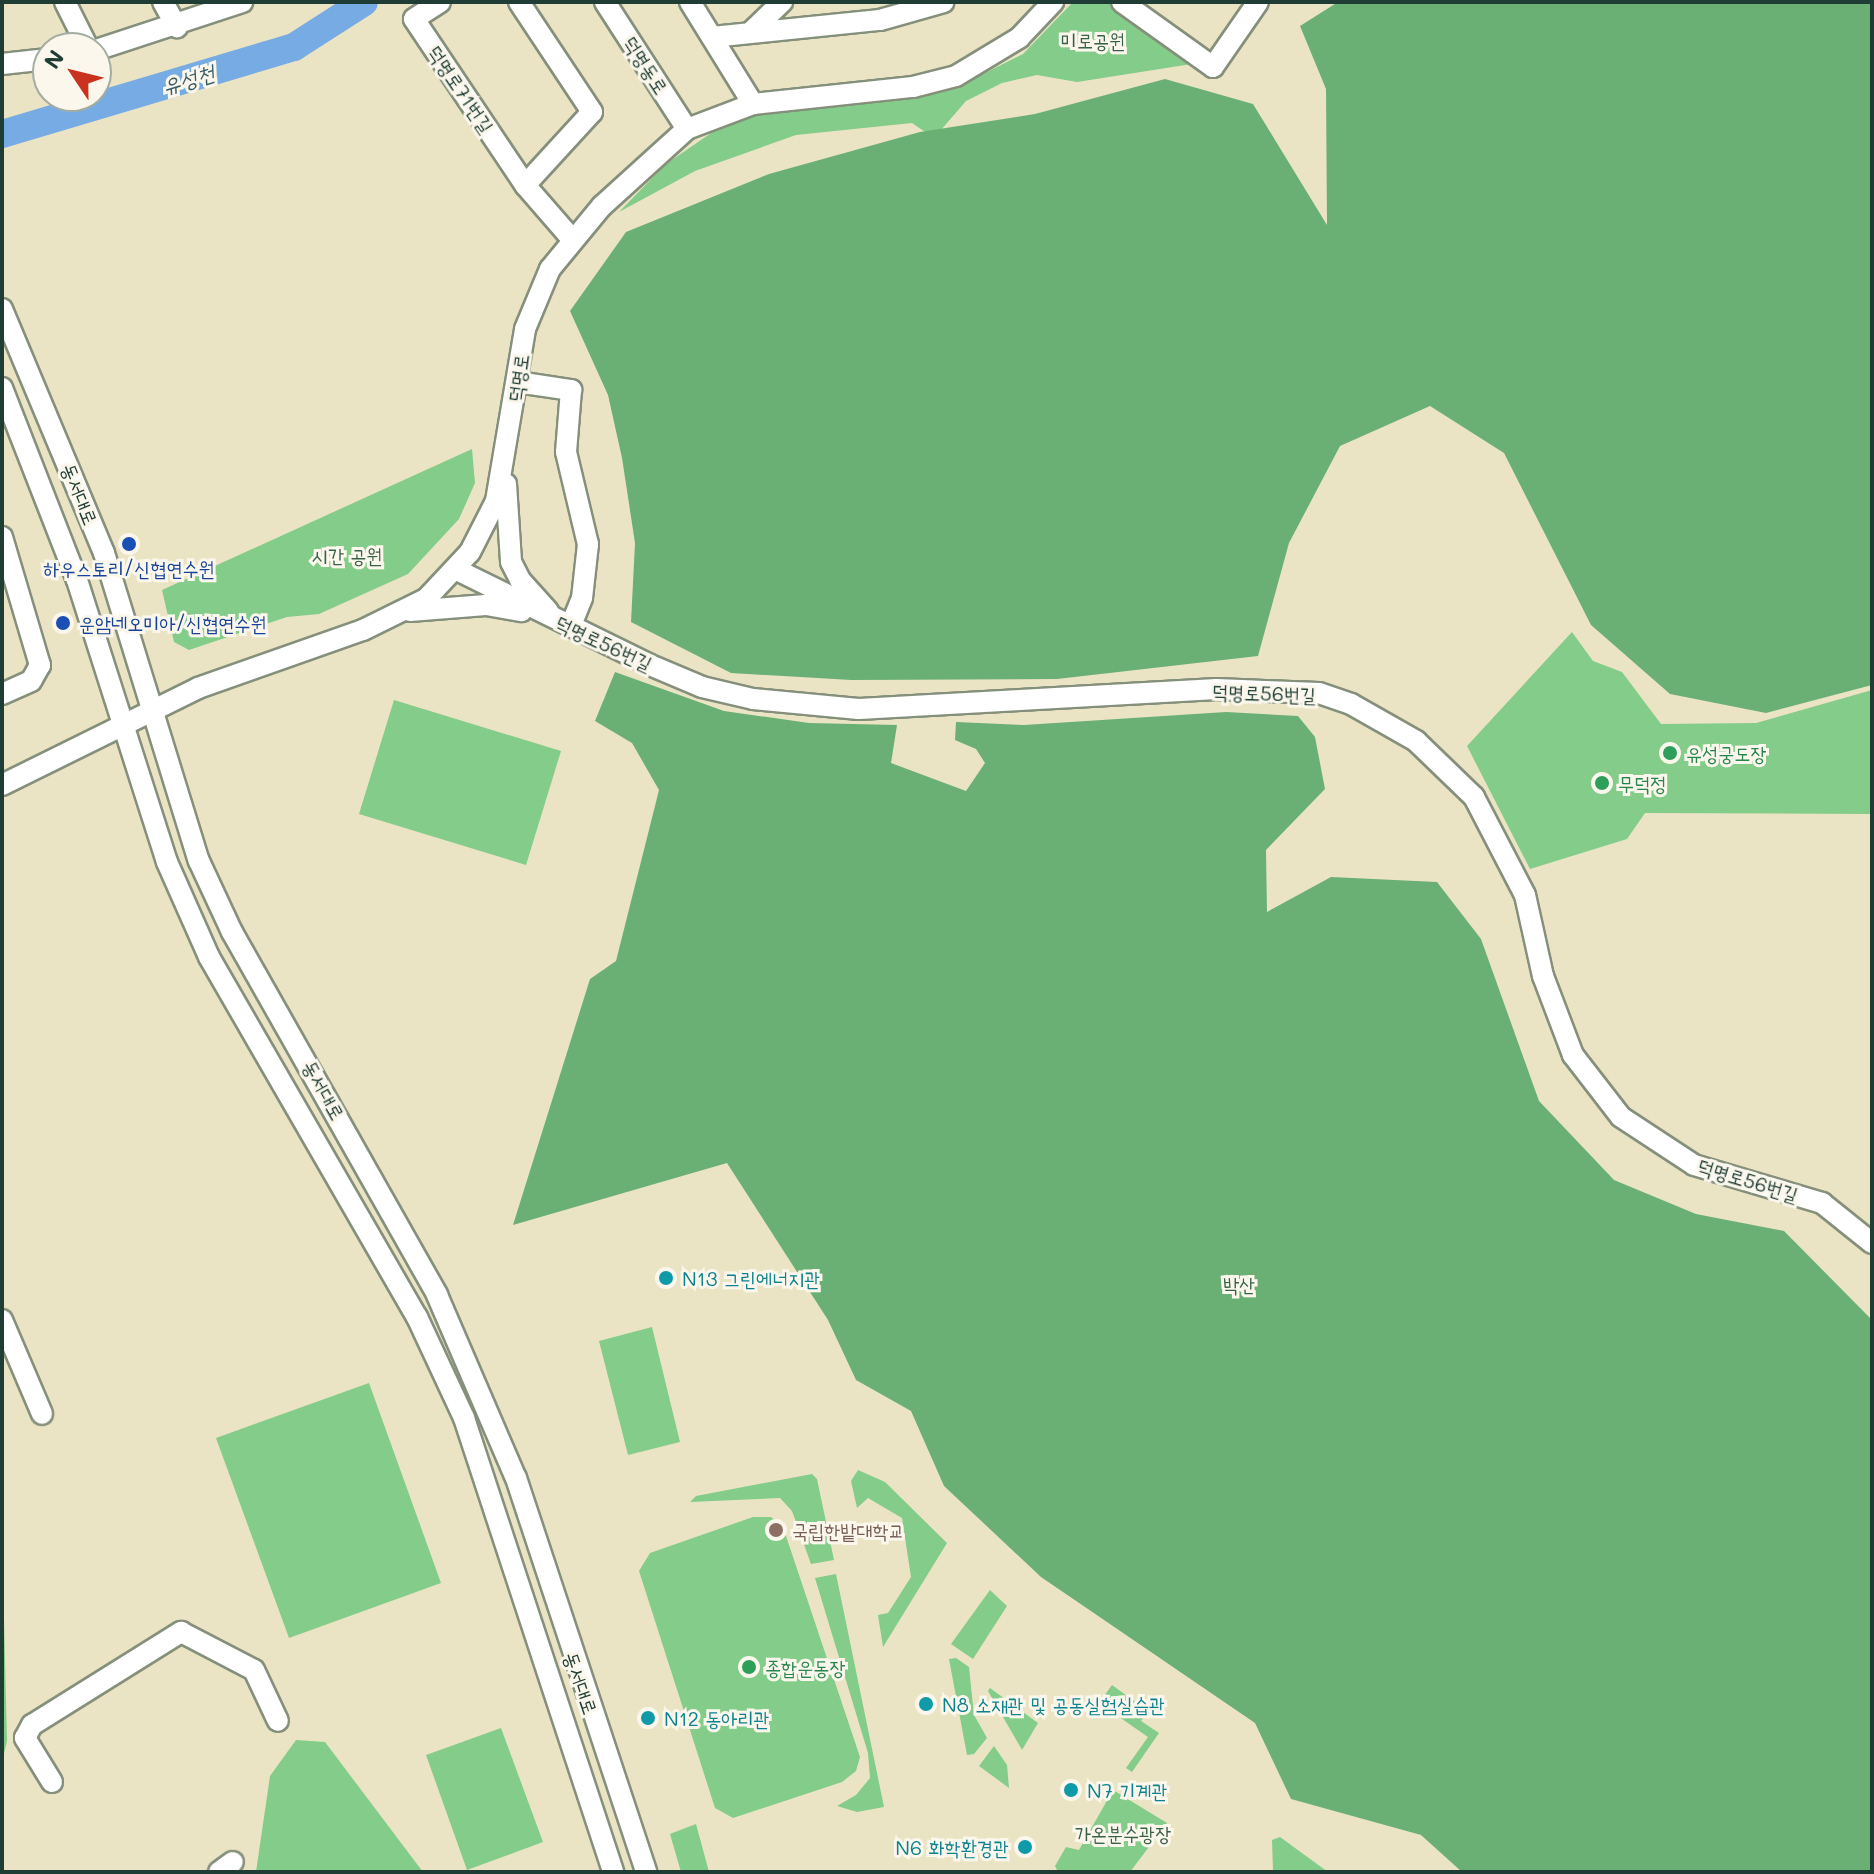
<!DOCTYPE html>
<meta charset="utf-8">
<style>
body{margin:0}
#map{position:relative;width:1874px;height:1874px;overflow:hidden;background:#ebe4c4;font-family:Mali,"Poor Story",sans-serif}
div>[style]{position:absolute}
.green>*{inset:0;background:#83cc89}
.forest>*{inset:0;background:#6ab075}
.river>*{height:28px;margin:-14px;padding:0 14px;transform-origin:14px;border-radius:14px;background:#77abe3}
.roads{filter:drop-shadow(2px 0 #85907c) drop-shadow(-2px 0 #85907c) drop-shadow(0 2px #85907c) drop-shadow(0 -2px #85907c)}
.minor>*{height:20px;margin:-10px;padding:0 10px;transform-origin:10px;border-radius:10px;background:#fff}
.dots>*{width:22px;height:22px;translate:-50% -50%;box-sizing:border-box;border:4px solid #fbf7ec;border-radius:50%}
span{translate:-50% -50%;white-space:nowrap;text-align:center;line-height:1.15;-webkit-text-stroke:6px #fbf7ec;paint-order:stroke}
.park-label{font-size:20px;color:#386149}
.street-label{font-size:20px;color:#1f3d34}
.transit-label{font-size:20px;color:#164399}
.left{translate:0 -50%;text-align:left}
.leisure-label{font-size:20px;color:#27864d}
.culture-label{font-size:20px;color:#0d838f}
.right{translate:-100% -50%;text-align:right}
.education-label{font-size:20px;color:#785e54}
.water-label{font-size:22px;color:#395e69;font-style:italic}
.frame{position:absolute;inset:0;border:4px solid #1f3d34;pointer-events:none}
.north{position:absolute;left:32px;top:32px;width:80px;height:80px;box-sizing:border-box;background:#fbf7ec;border:2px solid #a3ada2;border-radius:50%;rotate:305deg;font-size:22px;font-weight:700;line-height:32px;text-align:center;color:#1f3d34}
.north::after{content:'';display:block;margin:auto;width:28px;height:36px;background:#c8321e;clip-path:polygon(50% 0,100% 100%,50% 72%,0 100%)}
</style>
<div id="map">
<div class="green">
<i style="clip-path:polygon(1073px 2px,1109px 2px,1198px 63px,1077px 82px,1037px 75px,1002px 83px,966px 101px,934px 138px,912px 123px,796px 135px,695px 171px,619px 212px,666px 164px,720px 127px,757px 115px,953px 89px,1023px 54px)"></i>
<i style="clip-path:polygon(472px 449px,475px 483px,459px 519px,408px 574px,319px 614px,287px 617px,189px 650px,174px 642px,162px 590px)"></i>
<i style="clip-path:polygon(1572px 632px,1593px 661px,1622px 672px,1661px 724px,1756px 723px,1872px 690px,1872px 814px,1645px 813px,1627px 839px,1530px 869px,1467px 746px)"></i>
<i style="clip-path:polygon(394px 700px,561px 751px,526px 865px,359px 814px)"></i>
<i style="clip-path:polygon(652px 1327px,680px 1442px,628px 1455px,599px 1341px)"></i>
<i style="clip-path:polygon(369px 1383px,441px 1583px,289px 1638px,216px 1438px)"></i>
<i style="clip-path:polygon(858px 1470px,885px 1482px,947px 1543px,883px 1647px,878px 1615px,888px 1613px,911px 1577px,902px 1518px,868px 1498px,857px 1508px,851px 1481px)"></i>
<i style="clip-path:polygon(812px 1474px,817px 1479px,834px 1560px,811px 1564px,792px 1511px,780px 1498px,690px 1502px,696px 1496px)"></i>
<i style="clip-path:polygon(753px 1517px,771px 1517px,783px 1527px,860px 1757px,856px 1771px,842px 1782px,733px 1818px,715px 1808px,639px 1571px,650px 1553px)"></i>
<i style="clip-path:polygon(2px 1536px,7px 1741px,2px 1762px)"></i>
<i style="clip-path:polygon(836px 1574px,884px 1807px,857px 1812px,837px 1806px,856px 1795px,870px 1778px,868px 1753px,815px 1578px)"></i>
<i style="clip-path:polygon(990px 1590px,1007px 1606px,973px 1659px,951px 1644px)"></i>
<i style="clip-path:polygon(956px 1658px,969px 1667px,974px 1715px,987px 1738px,974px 1754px,967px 1755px,949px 1659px)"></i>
<i style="clip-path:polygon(1112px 1685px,1148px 1711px,1141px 1721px,1159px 1733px,1132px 1772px,1126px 1768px,1148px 1737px,1099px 1703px)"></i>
<i style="clip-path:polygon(990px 1688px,1038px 1723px,1022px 1750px,988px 1691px)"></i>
<i style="clip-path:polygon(501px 1728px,543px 1842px,467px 1870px,426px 1755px)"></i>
<i style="clip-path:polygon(296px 1740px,325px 1742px,423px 1872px,256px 1872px,270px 1776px)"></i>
<i style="clip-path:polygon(994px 1746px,1007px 1765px,1009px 1788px,979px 1766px)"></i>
<i style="clip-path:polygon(1113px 1790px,1167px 1823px,1130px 1872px,1058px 1872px,1055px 1866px,1066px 1847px,1079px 1850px)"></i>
<i style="clip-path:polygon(696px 1824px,709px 1872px,681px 1872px,670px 1834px)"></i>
<i style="clip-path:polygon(1280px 1837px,1328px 1872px,1273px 1872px,1272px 1840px)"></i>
</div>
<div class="forest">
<i style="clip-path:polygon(1338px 2px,1872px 2px,1872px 685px,1766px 713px,1670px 694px,1591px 625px,1504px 453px,1430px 406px,1340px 446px,1289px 543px,1258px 656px,1057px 679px,851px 680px,731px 673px,631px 622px,635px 543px,622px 458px,608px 395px,570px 311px,626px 232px,769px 174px,920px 132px,1035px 114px,1165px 79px,1253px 104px,1327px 225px,1326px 89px,1300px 26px)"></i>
<i style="clip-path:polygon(615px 672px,724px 711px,809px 723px,897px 725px,891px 763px,966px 791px,985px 763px,976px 749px,955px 740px,956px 722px,1024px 725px,1226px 712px,1298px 716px,1315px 737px,1325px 789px,1266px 850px,1267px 912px,1331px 877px,1437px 882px,1481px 939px,1539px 1101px,1614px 1180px,1696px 1214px,1784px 1231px,1872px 1320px,1872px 1872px,1462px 1872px,1421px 1835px,1291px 1799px,1255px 1723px,1041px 1577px,944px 1486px,911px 1411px,856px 1380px,828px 1320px,727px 1163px,513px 1225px,590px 979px,616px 961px,659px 790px,632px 743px,595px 721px)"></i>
</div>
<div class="river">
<i style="left:2px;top:134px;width:305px;rotate:-16.6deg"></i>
<i style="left:294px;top:47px;width:83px;rotate:-32.7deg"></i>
</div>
<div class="roads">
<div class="minor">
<i style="left:65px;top:2px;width:51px;rotate:63.4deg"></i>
<i style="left:163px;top:2px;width:29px;rotate:61deg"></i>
<i style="left:440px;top:2px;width:31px;rotate:147deg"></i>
<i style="left:414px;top:19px;width:200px;rotate:56.2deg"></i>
<i style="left:525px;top:185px;width:70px;rotate:49deg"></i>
<i style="left:519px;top:2px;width:132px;rotate:56.4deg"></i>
<i style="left:592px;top:112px;width:99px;rotate:132.5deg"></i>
<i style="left:605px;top:2px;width:151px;rotate:57.2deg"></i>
<i style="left:690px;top:2px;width:120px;rotate:58.3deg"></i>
<i style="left:1122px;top:2px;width:112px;rotate:35.5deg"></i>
<i style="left:1213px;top:67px;width:79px;rotate:-55.3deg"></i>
<i style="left:750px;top:33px;width:45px;rotate:-44.1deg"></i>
<i style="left:712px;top:37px;width:169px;rotate:-5.8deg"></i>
<i style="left:880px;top:20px;width:66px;rotate:-15.7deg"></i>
<i style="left:96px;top:50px;width:154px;rotate:-18.2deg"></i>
<i style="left:2px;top:64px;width:46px;rotate:-6.2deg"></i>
<i style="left:2px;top:309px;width:264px;rotate:67.3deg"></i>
<i style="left:104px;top:553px;width:322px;rotate:72.9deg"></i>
<i style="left:199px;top:861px;width:78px;rotate:65.1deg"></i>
<i style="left:232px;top:932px;width:417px;rotate:60.5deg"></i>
<i style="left:437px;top:1295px;width:199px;rotate:66.7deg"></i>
<i style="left:516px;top:1478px;width:415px;rotate:71.7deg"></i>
<i style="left:517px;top:382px;width:55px;rotate:8.4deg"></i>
<i style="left:571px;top:390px;width:62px;rotate:94.6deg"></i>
<i style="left:566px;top:452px;width:95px;rotate:76.6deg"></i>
<i style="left:588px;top:544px;width:54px;rotate:96.3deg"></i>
<i style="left:582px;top:598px;width:31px;rotate:112deg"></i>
<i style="left:2px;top:388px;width:206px;rotate:68.7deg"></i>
<i style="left:77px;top:580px;width:296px;rotate:72.3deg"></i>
<i style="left:167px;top:862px;width:104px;rotate:66.1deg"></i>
<i style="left:209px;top:957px;width:416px;rotate:60deg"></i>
<i style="left:417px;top:1317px;width:111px;rotate:65deg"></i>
<i style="left:464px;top:1418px;width:478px;rotate:71.8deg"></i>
<i style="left:506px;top:484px;width:78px;rotate:86.3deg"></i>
<i style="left:511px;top:562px;width:20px;rotate:63deg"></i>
<i style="left:520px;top:580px;width:42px;rotate:47.9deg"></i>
<i style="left:2px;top:537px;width:134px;rotate:73.5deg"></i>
<i style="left:40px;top:665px;width:18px;rotate:119deg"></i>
<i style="left:31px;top:681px;width:32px;rotate:156deg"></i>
<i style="left:455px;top:569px;width:217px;rotate:26.2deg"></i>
<i style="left:650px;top:665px;width:56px;rotate:22.9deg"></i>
<i style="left:702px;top:687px;width:52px;rotate:13.2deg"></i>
<i style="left:753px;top:699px;width:106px;rotate:5.4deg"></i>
<i style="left:859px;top:709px;width:358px;rotate:-3.2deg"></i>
<i style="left:1216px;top:689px;width:103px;rotate:2.2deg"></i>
<i style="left:1319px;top:693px;width:34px;rotate:19deg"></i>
<i style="left:1351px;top:704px;width:75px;rotate:29.6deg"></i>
<i style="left:1416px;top:741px;width:81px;rotate:44deg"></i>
<i style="left:1474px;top:797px;width:110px;rotate:62.5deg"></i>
<i style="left:1525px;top:895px;width:83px;rotate:77.5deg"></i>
<i style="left:1543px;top:976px;width:85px;rotate:69.2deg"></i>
<i style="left:1573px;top:1055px;width:78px;rotate:52.3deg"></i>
<i style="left:1621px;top:1117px;width:87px;rotate:33.3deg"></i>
<i style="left:1694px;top:1165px;width:134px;rotate:16.5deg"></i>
<i style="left:1822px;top:1203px;width:64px;rotate:38.7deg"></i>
<i style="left:410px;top:611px;width:76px;rotate:-4.5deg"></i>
<i style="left:486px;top:605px;width:36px;rotate:10deg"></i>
<i style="left:2px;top:785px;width:219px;rotate:-26.3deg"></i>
<i style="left:198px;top:688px;width:175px;rotate:-19.4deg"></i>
<i style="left:363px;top:630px;width:70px;rotate:-26.2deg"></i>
<i style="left:426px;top:599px;width:64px;rotate:-46.9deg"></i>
<i style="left:470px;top:552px;width:57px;rotate:-63deg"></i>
<i style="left:496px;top:501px;width:174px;rotate:-80.4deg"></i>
<i style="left:525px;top:329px;width:65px;rotate:-67.4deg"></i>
<i style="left:550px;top:269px;width:82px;rotate:-50.5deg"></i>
<i style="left:602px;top:206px;width:115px;rotate:-42.2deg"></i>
<i style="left:687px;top:129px;width:71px;rotate:-20.7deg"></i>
<i style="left:753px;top:104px;width:161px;rotate:-6.1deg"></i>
<i style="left:913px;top:87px;width:44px;rotate:-14.3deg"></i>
<i style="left:956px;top:76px;width:74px;rotate:-31.1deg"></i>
<i style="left:1019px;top:38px;width:50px;rotate:-46.6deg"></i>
<i style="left:2px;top:1320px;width:102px;rotate:66.9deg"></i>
<i style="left:52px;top:1782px;width:52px;rotate:-121.5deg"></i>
<i style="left:25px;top:1738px;width:15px;rotate:-62deg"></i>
<i style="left:32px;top:1725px;width:176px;rotate:-32deg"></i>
<i style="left:181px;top:1632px;width:82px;rotate:27.5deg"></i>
<i style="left:254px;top:1670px;width:56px;rotate:64.8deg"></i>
<i style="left:219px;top:1872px;width:17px;rotate:-36deg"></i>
</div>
</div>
<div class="dots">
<i style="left:129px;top:544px;background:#1a4fb4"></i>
<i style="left:63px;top:623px;background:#1a4fb4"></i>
<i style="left:1670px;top:753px;background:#2e9e5b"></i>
<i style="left:1602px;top:783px;background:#2e9e5b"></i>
<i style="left:666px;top:1278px;background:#0f9aa8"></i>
<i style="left:776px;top:1530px;background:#8d6e63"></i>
<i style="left:749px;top:1667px;background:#2e9e5b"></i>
<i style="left:926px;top:1704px;background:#0f9aa8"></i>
<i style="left:648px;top:1718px;background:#0f9aa8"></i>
<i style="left:1071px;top:1790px;background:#0f9aa8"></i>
<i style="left:1025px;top:1847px;background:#0f9aa8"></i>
</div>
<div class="park-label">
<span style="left:1093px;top:40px">미로공원</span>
<span style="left:347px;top:555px">시간 공원</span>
<span style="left:1239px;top:1284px">박산</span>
<span style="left:1123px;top:1833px">가온분수광장</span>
</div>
<div class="street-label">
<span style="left:646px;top:65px;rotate:57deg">덕명동로</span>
<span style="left:461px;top:89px;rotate:56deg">덕명로71번길</span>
<span style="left:518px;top:378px;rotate:-82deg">덕명로</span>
<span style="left:80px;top:494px;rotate:68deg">동서대로</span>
<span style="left:604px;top:643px;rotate:25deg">덕명로56번길</span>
<span style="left:1264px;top:693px;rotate:2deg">덕명로56번길</span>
<span style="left:324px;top:1090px;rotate:61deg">동서대로</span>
<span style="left:1748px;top:1180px;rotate:17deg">덕명로56번길</span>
<span style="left:581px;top:1683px;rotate:71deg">동서대로</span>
</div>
<div class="transit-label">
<span style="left:129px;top:568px">하우스토리/신협연수원</span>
<span class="left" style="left:79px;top:623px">운암네오미아/신협연수원</span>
</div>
<div class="leisure-label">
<span class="left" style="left:1686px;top:753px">유성궁도장</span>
<span class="left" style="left:1618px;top:783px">무덕정</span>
<span class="left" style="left:765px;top:1667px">종합운동장</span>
</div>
<div class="culture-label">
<span class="left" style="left:682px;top:1278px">N13 그린에너지관</span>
<span class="left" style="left:942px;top:1704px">N8 소재관 및 공동실험실습관</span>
<span class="left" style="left:664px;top:1718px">N12 동아리관</span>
<span class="left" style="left:1087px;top:1790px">N7 기계관</span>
<span class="right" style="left:1009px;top:1847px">N6 화학환경관</span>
</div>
<div class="education-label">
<span class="left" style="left:792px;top:1530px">국립한밭대학교</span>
</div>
<div class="water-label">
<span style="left:188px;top:79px;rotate:-17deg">유성천</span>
</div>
<div class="frame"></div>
<div class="north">N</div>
</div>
